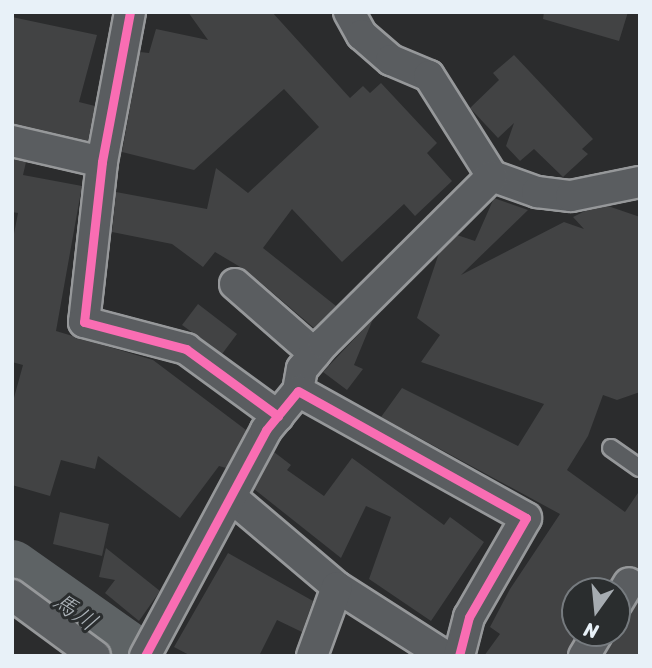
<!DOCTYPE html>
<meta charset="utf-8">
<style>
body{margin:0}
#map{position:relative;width:652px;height:668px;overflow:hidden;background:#2b2c2d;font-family:Sriracha,"Klee One",sans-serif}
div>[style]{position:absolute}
.river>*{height:54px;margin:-27px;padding:0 27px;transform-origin:27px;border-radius:27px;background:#5e6365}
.building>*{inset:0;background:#424344}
.roads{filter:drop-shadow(2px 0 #96989a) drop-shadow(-2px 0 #96989a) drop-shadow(0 2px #96989a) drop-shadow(0 -2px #96989a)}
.service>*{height:16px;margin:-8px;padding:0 8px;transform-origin:8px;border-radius:8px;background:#5a5d60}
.minor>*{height:30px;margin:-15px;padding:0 15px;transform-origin:15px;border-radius:15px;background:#5a5d60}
.cycleway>*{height:9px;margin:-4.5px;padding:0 4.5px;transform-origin:4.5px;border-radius:4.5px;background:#f96db3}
span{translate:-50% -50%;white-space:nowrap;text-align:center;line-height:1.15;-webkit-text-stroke:6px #2a2d2e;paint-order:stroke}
.water-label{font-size:24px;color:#acb3b9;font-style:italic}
.frame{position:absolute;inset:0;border:14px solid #e8f1f8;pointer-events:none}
.north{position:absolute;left:561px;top:577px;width:70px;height:70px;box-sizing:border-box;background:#2a2d2e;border:2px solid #767b7f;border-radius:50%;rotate:195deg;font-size:19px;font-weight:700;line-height:28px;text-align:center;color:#e8f1f8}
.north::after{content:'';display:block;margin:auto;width:24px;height:32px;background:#a6acb1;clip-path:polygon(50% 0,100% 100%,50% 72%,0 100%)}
</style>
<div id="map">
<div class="river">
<i style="left:12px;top:567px;width:154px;rotate:35.2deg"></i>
</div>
<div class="building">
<i style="clip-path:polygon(188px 12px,272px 12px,350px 98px,363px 86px,370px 93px,381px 83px,437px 143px,427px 153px,452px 181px,415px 216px,404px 204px,342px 262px,292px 209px,263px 248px,336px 306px,314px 328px,247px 271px,215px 252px,203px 267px,172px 244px,112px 232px,116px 192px,207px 209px,216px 168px,248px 193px,319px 127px,284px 89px,194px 170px,122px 152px,140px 52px,149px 53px,156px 29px,208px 40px)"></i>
<i style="clip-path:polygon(544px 12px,628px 12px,619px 41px,543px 19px)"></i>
<i style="clip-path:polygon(12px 17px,97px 35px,79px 102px,95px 106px,88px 141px,12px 124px)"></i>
<i style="clip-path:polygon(514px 55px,593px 139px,582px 149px,588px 154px,563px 177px,534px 149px,520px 161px,506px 146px,514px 123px,498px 138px,470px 108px,499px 80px,493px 73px)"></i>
<i style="clip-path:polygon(12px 159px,26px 162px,23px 175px,82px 186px,56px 331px,153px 360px,246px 430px,226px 468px,219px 466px,180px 518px,98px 456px,95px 469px,61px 460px,50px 496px,12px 485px,12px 405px,23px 365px,12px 362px,12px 244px,18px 213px,12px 212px)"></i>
<i style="clip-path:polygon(494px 198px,528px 210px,461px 275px,564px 222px,584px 229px,573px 217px,585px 211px,608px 206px,640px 217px,640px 392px,617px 400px,603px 395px,588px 436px,567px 470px,625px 512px,640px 490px,640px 570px,620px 568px,604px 591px,575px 591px,578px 633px,567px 656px,484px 656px,500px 634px,490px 627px,510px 589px,560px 514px,381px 417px,402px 388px,518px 446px,544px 404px,421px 362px,440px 335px,417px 318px,439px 253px,457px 235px,475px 241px)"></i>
<i style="clip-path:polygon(198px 304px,237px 334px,222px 354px,182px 325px)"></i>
<i style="clip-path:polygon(373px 319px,354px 365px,363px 369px,347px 390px,323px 372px)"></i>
<i style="clip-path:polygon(274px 452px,291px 465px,287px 470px,324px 496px,352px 458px,444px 525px,450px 517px,484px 542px,431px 621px,369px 579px,391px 517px,366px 506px,341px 558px,254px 489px)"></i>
<i style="clip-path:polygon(60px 512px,109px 524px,102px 556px,53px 544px)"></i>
<i style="clip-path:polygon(106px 548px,160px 591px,139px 621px,105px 593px,115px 580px,99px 577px)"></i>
<i style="clip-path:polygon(228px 553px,313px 601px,302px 632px,277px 620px,259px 656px,191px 656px,174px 647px)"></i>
<i style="clip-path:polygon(640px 599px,640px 656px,605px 656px,617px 620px,626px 618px)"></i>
</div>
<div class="roads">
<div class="service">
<i style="left:611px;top:448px;width:35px;rotate:35deg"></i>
</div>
<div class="minor">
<i style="left:130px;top:12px;width:153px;rotate:100.6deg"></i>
<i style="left:102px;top:162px;width:161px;rotate:96.4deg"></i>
<i style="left:84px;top:322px;width:106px;rotate:14.8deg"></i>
<i style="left:186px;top:349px;width:114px;rotate:36.1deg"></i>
<i style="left:349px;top:12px;width:26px;rotate:61deg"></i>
<i style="left:362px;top:35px;width:38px;rotate:41deg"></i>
<i style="left:391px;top:60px;width:41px;rotate:22.8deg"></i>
<i style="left:429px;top:76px;width:118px;rotate:57.8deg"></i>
<i style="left:492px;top:176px;width:48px;rotate:19.6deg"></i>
<i style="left:537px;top:192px;width:34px;rotate:7deg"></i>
<i style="left:571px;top:196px;width:70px;rotate:-11.5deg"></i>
<i style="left:12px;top:141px;width:92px;rotate:13.1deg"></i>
<i style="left:235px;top:284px;width:106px;rotate:41.2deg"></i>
<i style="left:298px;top:391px;width:22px;rotate:-80deg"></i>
<i style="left:302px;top:369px;width:34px;rotate:-50deg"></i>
<i style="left:324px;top:343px;width:237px;rotate:-44.8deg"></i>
<i style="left:231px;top:497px;width:139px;rotate:40.3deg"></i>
<i style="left:337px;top:587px;width:128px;rotate:32.6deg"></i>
<i style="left:12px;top:595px;width:103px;rotate:36.3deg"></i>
<i style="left:617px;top:603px;width:23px;rotate:-59deg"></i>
<i style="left:145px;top:656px;width:256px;rotate:-61.8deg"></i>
<i style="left:266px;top:430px;width:50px;rotate:-50.6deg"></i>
<i style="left:298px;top:391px;width:261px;rotate:29.1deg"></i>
<i style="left:526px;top:518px;width:114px;rotate:119.9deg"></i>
<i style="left:469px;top:617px;width:40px;rotate:104.4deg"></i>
<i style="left:312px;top:656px;width:73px;rotate:-70.1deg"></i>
<i style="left:584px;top:656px;width:27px;rotate:-59deg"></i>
</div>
</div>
<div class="cycleway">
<i style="left:130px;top:12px;width:153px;rotate:100.6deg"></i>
<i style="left:102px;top:162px;width:161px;rotate:96.4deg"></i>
<i style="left:84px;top:322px;width:106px;rotate:14.8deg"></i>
<i style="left:186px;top:349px;width:114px;rotate:36.1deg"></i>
<i style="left:145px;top:656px;width:256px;rotate:-61.8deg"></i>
<i style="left:266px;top:430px;width:50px;rotate:-50.6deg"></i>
<i style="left:298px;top:391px;width:261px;rotate:29.1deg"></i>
<i style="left:526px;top:518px;width:114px;rotate:119.9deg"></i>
<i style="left:469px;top:617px;width:40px;rotate:104.4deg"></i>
</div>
<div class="water-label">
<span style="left:75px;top:612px;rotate:35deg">馬川</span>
</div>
<div class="frame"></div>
<div class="north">N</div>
</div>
